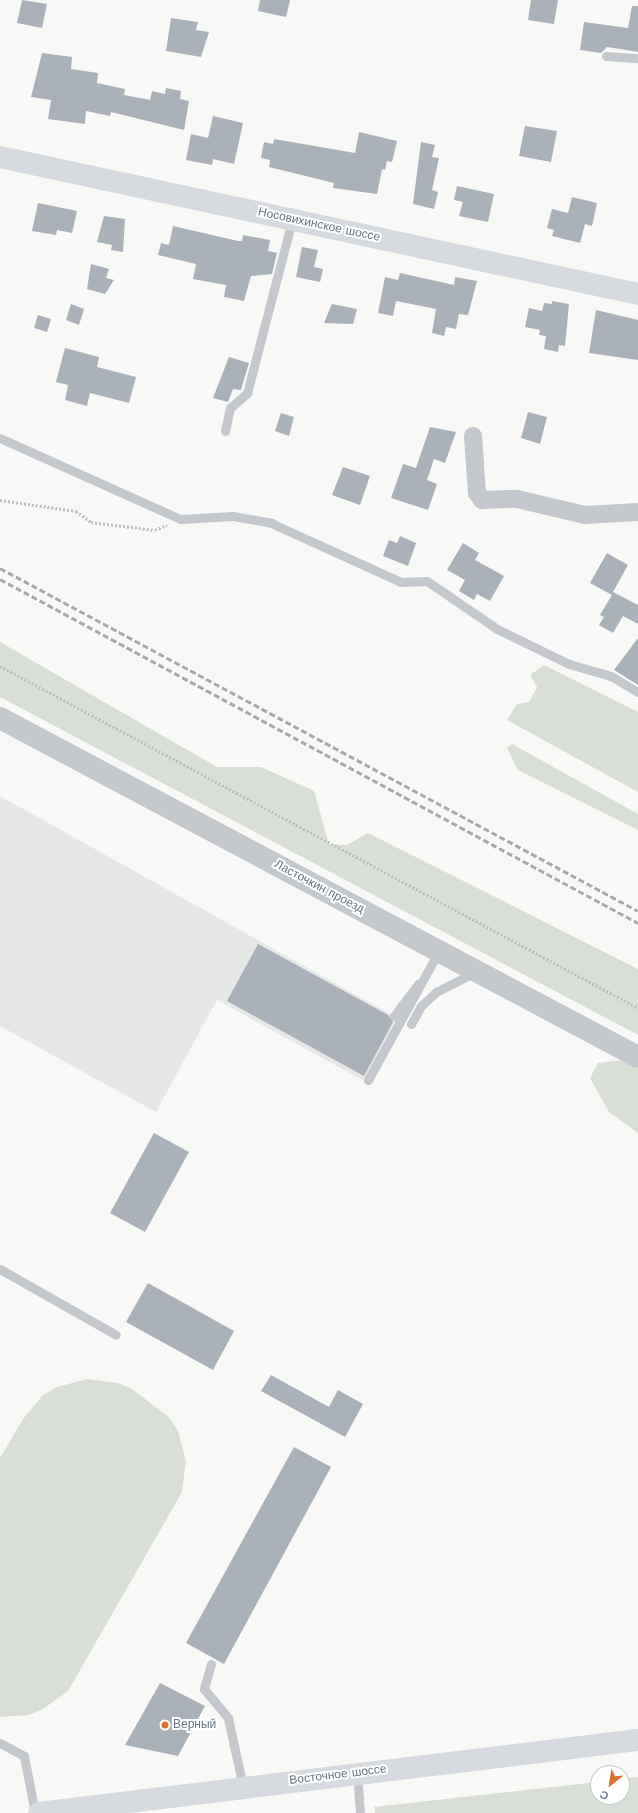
<!DOCTYPE html>
<meta charset="utf-8">
<style>
body{margin:0}
#map{position:relative;width:638px;height:1813px;overflow:hidden;background:#f8f8f6;font-family:"Work Sans",sans-serif}
div>[style]{position:absolute}
.built>*{inset:0;background:#e6e7e7}
.green>*{inset:0;background:#d9dfd7}
.building>*{inset:0;background:#abb1b8}
.path>*{height:2.5px;margin-top:-1.25px;transform-origin:0;background:repeating-linear-gradient(90deg,#bcbec1 0 2px,transparent 0 4px)}
.service>*{height:9px;margin:-4.5px;padding:0 4.5px;transform-origin:4.5px;border-radius:4.5px;background:#c4c7cb}
.minor>*{height:18px;margin:-9px;padding:0 9px;transform-origin:9px;border-radius:9px;background:#c4c7cb}
.tertiary>*{height:22px;margin:-11px;padding:0 11px;transform-origin:11px;border-radius:11px;background:#c4c7cb}
.secondary>*{height:22px;margin:-11px;padding:0 11px;transform-origin:11px;border-radius:11px;background:#d7dadf}
.rail>*{height:3px;margin-top:-1.5px;transform-origin:0;background:repeating-linear-gradient(90deg,#a5aab0 0 6px,transparent 0 9px)}
.dots>*{width:11px;height:11px;translate:-50% -50%;box-sizing:border-box;border:2px solid #fff;border-radius:50%}
span{translate:-50% -50%;white-space:nowrap;text-align:center;line-height:1.15;-webkit-text-stroke:4px #fff;paint-order:stroke}
.street-label{font-size:12px;color:#697585}
.poi-label{font-size:12px;color:#697585}
.left{translate:0 -50%;text-align:left}
.north{position:absolute;left:590px;top:1765px;width:40px;height:40px;box-sizing:border-box;background:#fff;border:1px solid #c3c8ce;border-radius:50%;rotate:210deg;font-size:11px;font-weight:700;line-height:16px;text-align:center;color:#697585}
.north::after{content:'';display:block;margin:auto;width:14px;height:18px;background:#d97135;clip-path:polygon(50% 0,100% 100%,50% 72%,0 100%)}
</style>
<div id="map">
<div class="built">
<i style="clip-path:polygon(0 796px,399px 1019px,364px 1081px,217px 1000px,156px 1112px,0 1026px)"></i>
</div>
<div class="green">
<i style="clip-path:polygon(0 642px,217px 767px,261px 767px,314px 791px,329px 844px,347px 845px,368px 833px,638px 969px,638px 1035px,0 697px)"></i>
<i style="clip-path:polygon(544px 665px,638px 712px,638px 792px,507px 720px,517px 704px,529px 702px,537px 687px,530px 675px)"></i>
<i style="clip-path:polygon(512px 744px,638px 814px,638px 830px,518px 770px,507px 748px)"></i>
<i style="clip-path:polygon(623px 1060px,638px 1068px,638px 1133px,609px 1112px,590px 1078px,598px 1063px)"></i>
<i style="clip-path:polygon(87px 1379px,118px 1383px,132px 1389px,170px 1418px,178px 1431px,186px 1461px,182px 1492px,68px 1691px,43px 1709px,29px 1715px,0 1717px,0 1458px,23px 1419px,43px 1395px,57px 1387px)"></i>
<i style="clip-path:polygon(638px 1777px,638px 1813px,375px 1813px,374px 1807px,598px 1782px,598px 1797px,622px 1797px,622px 1779px)"></i>
</div>
<div class="building">
<i style="clip-path:polygon(22px 0,47px 4px,42px 28px,17px 23px)"></i>
<i style="clip-path:polygon(260px 0,290px 0,286px 17px,258px 11px)"></i>
<i style="clip-path:polygon(531px 0,558px 0,554px 24px,528px 20px)"></i>
<i style="clip-path:polygon(632px 6px,638px 6px,638px 52px,607px 47px,601px 53px,580px 50px,584px 22px,628px 28px)"></i>
<i style="clip-path:polygon(171px 18px,198px 22px,196px 30px,209px 32px,201px 57px,166px 51px)"></i>
<i style="clip-path:polygon(42px 53px,72px 57px,71px 69px,98px 73px,97px 83px,125px 89px,124px 95px,150px 100px,152px 91px,165px 94px,166px 88px,181px 91px,180px 99px,189px 101px,184px 130px,111px 112px,110px 116px,86px 111px,85px 124px,48px 119px,51px 100px,31px 97px)"></i>
<i style="clip-path:polygon(213px 116px,243px 123px,234px 164px,213px 159px,212px 165px,186px 160px,191px 134px,208px 138px)"></i>
<i style="clip-path:polygon(525px 126px,557px 131px,551px 162px,519px 156px)"></i>
<i style="clip-path:polygon(359px 132px,397px 141px,392px 162px,387px 161px,385px 170px,382px 169px,377px 194px,333px 188px,334px 183px,269px 167px,270px 160px,261px 158px,264px 142px,273px 144px,274px 139px,355px 153px)"></i>
<i style="clip-path:polygon(421px 142px,435px 145px,432px 157px,439px 158px,432px 190px,438px 192px,434px 209px,413px 204px)"></i>
<i style="clip-path:polygon(457px 186px,494px 194px,488px 222px,459px 216px,463px 202px,454px 200px)"></i>
<i style="clip-path:polygon(572px 197px,597px 203px,592px 226px,585px 224px,580px 243px,552px 236px,554px 230px,547px 228px,552px 209px,568px 213px)"></i>
<i style="clip-path:polygon(38px 203px,77px 211px,72px 233px,57px 230px,56px 235px,32px 231px)"></i>
<i style="clip-path:polygon(104px 216px,125px 219px,123px 252px,111px 250px,112px 245px,97px 242px)"></i>
<i style="clip-path:polygon(173px 226px,238px 241px,242px 241px,243px 235px,270px 240px,268px 251px,277px 253px,272px 274px,251px 276px,244px 301px,224px 297px,226px 285px,193px 279px,196px 264px,158px 255px,161px 243px,169px 245px)"></i>
<i style="clip-path:polygon(302px 247px,318px 250px,314px 267px,323px 269px,320px 282px,296px 277px)"></i>
<i style="clip-path:polygon(91px 264px,109px 269px,106px 278px,114px 280px,105px 294px,87px 289px)"></i>
<i style="clip-path:polygon(400px 273px,454px 285px,455px 277px,477px 281px,468px 315px,459px 314px,456px 329px,446px 327px,444px 336px,432px 333px,436px 309px,396px 301px,393px 316px,378px 313px,385px 277px,398px 280px)"></i>
<i style="clip-path:polygon(552px 301px,569px 304px,565px 346px,559px 345px,558px 352px,544px 349px,546px 336px,539px 335px,540px 330px,525px 327px,529px 308px,542px 311px,544px 303px,552px 304px)"></i>
<i style="clip-path:polygon(71px 304px,84px 309px,79px 325px,66px 320px)"></i>
<i style="clip-path:polygon(332px 304px,357px 309px,353px 324px,324px 323px)"></i>
<i style="clip-path:polygon(596px 310px,638px 320px,638px 360px,589px 353px)"></i>
<i style="clip-path:polygon(38px 315px,51px 319px,47px 332px,34px 328px)"></i>
<i style="clip-path:polygon(65px 348px,99px 357px,97px 367px,136px 377px,129px 403px,90px 393px,87px 406px,65px 400px,68px 385px,56px 382px)"></i>
<i style="clip-path:polygon(229px 357px,249px 363px,241px 390px,233px 389px,228px 402px,213px 398px)"></i>
<i style="clip-path:polygon(528px 412px,547px 417px,540px 444px,521px 438px)"></i>
<i style="clip-path:polygon(281px 413px,294px 417px,289px 436px,275px 431px)"></i>
<i style="clip-path:polygon(430px 427px,456px 432px,445px 463px,434px 459px,427px 480px,437px 484px,428px 510px,391px 498px,403px 464px,416px 468px)"></i>
<i style="clip-path:polygon(343px 467px,370px 476px,360px 505px,332px 495px)"></i>
<i style="clip-path:polygon(400px 536px,416px 543px,408px 566px,383px 556px,389px 540px,397px 543px)"></i>
<i style="clip-path:polygon(463px 543px,479px 553px,475px 560px,504px 576px,490px 601px,477px 594px,474px 600px,459px 591px,465px 580px,447px 570px)"></i>
<i style="clip-path:polygon(607px 553px,628px 565px,613px 592px,638px 605px,638px 624px,623px 616px,613px 633px,599px 625px,604px 617px,600px 615px,612px 595px,590px 583px)"></i>
<i style="clip-path:polygon(638px 638px,638px 685px,614px 670px)"></i>
<i style="clip-path:polygon(258px 944px,388px 1015px,393px 1022px,364px 1076px,227px 1001px)"></i>
<i style="clip-path:polygon(154px 1133px,189px 1152px,145px 1232px,110px 1213px)"></i>
<i style="clip-path:polygon(148px 1283px,234px 1331px,213px 1370px,126px 1322px)"></i>
<i style="clip-path:polygon(271px 1375px,329px 1407px,338px 1390px,363px 1404px,345px 1437px,261px 1391px)"></i>
<i style="clip-path:polygon(294px 1447px,331px 1467px,224px 1664px,186px 1643px)"></i>
<i style="clip-path:polygon(160px 1683px,205px 1706px,178px 1756px,125px 1745px)"></i>
</div>
<div class="path">
<i style="left:0;top:500px;width:77px;rotate:8.2deg"></i>
<i style="left:76px;top:511px;width:19px;rotate:36deg"></i>
<i style="left:91px;top:522px;width:64px;rotate:7.1deg"></i>
<i style="left:155px;top:530px;width:13px;rotate:-23deg"></i>
<i style="left:0;top:666px;width:724px;rotate:28.19deg"></i>
</div>
<div class="service">
<i style="left:606px;top:56px;width:32px;rotate:4deg"></i>
<i style="left:225px;top:431px;width:24px;rotate:-78deg"></i>
<i style="left:230px;top:408px;width:23px;rotate:-41deg"></i>
<i style="left:247px;top:393px;width:179px;rotate:-75.4deg"></i>
<i style="left:0;top:438px;width:197px;rotate:24.2deg"></i>
<i style="left:180px;top:519px;width:53px;rotate:-3.2deg"></i>
<i style="left:233px;top:516px;width:39px;rotate:10deg"></i>
<i style="left:271px;top:523px;width:143px;rotate:24.4deg"></i>
<i style="left:401px;top:582px;width:26px;rotate:-2deg"></i>
<i style="left:427px;top:581px;width:85px;rotate:34.4deg"></i>
<i style="left:497px;top:629px;width:80px;rotate:25.9deg"></i>
<i style="left:569px;top:664px;width:44px;rotate:15.9deg"></i>
<i style="left:611px;top:676px;width:31px;rotate:31deg"></i>
<i style="left:394px;top:1016px;width:40px;rotate:-53deg"></i>
<i style="left:411px;top:1024px;width:21px;rotate:-61deg"></i>
<i style="left:421px;top:1006px;width:21px;rotate:-43deg"></i>
<i style="left:436px;top:992px;width:44px;rotate:-27.1deg"></i>
<i style="left:368px;top:1080px;width:147px;rotate:-61.2deg"></i>
<i style="left:0;top:1269px;width:133px;rotate:29.6deg"></i>
<i style="left:211px;top:1664px;width:26px;rotate:106deg"></i>
<i style="left:204px;top:1689px;width:38px;rotate:50deg"></i>
<i style="left:228px;top:1718px;width:71px;rotate:77.7deg"></i>
<i style="left:0;top:1743px;width:27px;rotate:28deg"></i>
<i style="left:24px;top:1756px;width:58px;rotate:79.1deg"></i>
<i style="left:357px;top:1773px;width:40px;rotate:85.7deg"></i>
</div>
<div class="minor">
<i style="left:473px;top:436px;width:57px;rotate:86deg"></i>
<i style="left:477px;top:493px;width:9px;rotate:54deg"></i>
<i style="left:482px;top:500px;width:35px;rotate:-2deg"></i>
<i style="left:517px;top:499px;width:70px;rotate:13.2deg"></i>
<i style="left:585px;top:515px;width:53px;rotate:-3.2deg"></i>
</div>
<div class="tertiary">
<i style="left:0;top:718px;width:722px;rotate:27.98deg"></i>
</div>
<div class="secondary">
<i style="left:0;top:157px;width:653px;rotate:12.12deg"></i>
<i style="left:39px;top:1813px;width:603px;rotate:-6.95deg"></i>
</div>
<div class="rail">
<i style="left:0;top:568px;width:724px;rotate:28.26deg"></i>
<i style="left:0;top:579px;width:725px;rotate:28.33deg"></i>
</div>
<div class="dots">
<i style="left:165px;top:1725px;background:#d97135"></i>
</div>
<div class="street-label">
<span style="left:319px;top:225px;rotate:12deg">Носовихинское шоссе</span>
<span style="left:319px;top:887px;rotate:28deg">Ласточкин проезд</span>
<span style="left:338px;top:1775px;rotate:-7deg">Восточное шоссе</span>
</div>
<div class="poi-label">
<span class="left" style="left:173px;top:1725px">Верный</span>
</div>
<div class="north">С</div>
</div>
